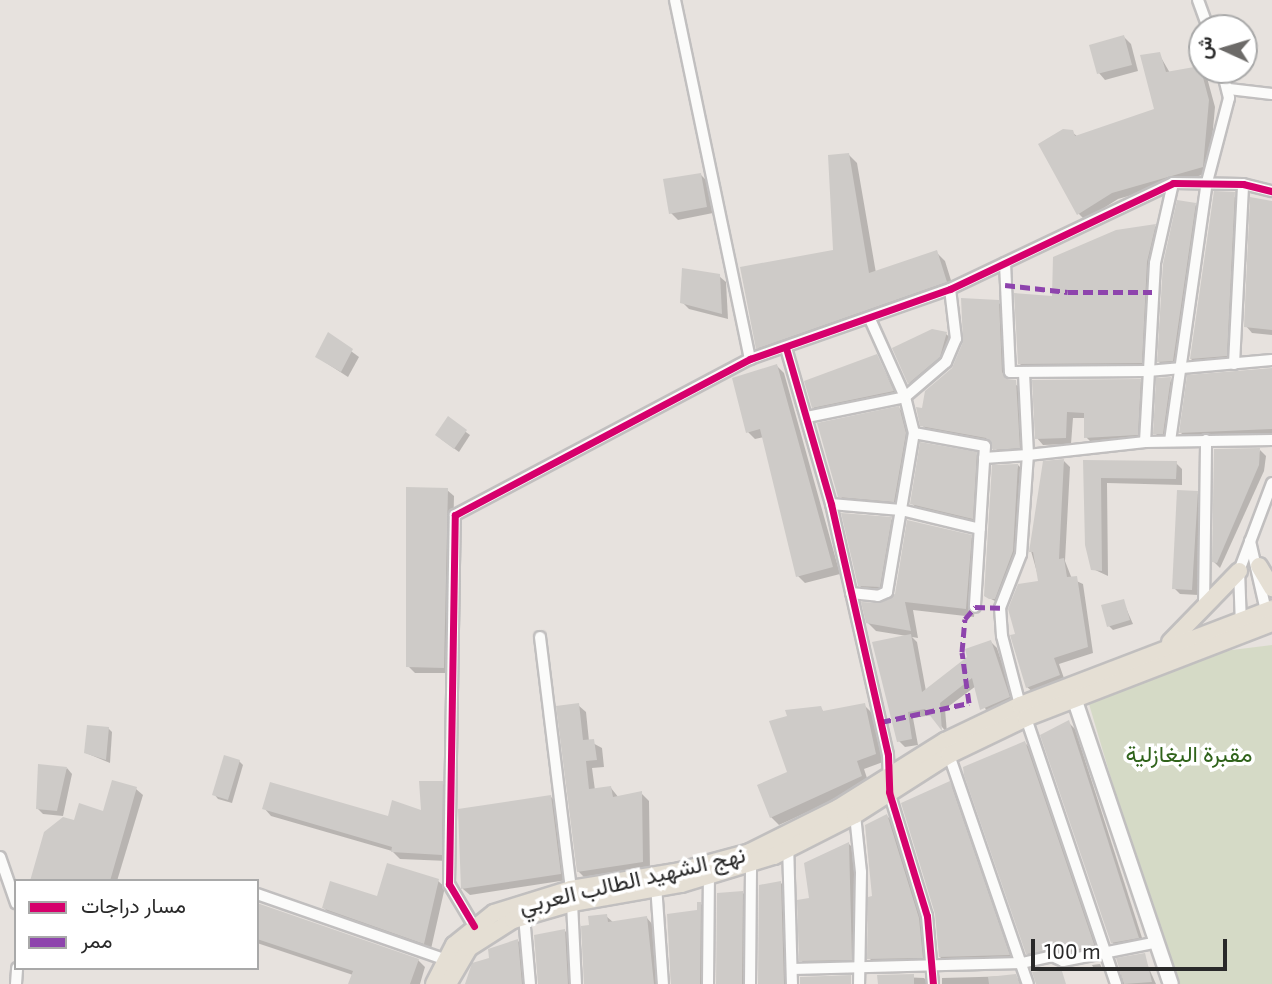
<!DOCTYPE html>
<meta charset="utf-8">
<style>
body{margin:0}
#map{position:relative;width:1272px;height:984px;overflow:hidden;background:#e7e2de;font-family:"Exo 2",Vazirmatn,sans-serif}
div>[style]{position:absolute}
.cemetery>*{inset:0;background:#d5dac6}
.shadow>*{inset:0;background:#0003}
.building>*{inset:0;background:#cecbc8}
.roads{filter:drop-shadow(2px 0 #c1bfbf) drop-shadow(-2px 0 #c1bfbf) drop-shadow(0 2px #c1bfbf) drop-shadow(0 -2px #c1bfbf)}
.street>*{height:10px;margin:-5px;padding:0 5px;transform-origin:5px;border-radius:5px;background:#fbfbfa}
.secondary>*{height:14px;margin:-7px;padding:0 7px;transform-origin:7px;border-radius:7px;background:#fbfbfa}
.primary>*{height:16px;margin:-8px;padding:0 8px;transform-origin:8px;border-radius:8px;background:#e5dfd4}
.quiet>*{height:5px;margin-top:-2.5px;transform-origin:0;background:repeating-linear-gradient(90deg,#8e44ad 0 10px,transparent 0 15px)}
.cycleway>*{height:7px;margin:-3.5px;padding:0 3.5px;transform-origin:3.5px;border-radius:3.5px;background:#d6006c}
span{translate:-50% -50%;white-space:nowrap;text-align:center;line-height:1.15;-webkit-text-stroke:7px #fff;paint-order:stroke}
.park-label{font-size:23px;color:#30631b}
.street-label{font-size:23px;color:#292929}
.legend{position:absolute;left:14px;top:879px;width:245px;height:91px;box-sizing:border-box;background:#fff;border:2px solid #a9a9a9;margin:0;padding:9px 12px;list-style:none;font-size:21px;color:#292929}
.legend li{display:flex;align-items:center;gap:14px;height:35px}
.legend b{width:35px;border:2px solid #a9a9a9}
.north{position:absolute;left:1188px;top:14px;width:70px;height:70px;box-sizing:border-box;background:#fff;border:2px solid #a9a9a9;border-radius:50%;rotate:274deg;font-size:19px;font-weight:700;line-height:28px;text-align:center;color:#292929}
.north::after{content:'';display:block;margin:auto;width:24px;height:32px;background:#6c6a68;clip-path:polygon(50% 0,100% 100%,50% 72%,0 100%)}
.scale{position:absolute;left:1031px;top:939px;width:196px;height:32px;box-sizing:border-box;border:4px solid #292929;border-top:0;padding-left:9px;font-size:21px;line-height:24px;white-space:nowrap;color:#292929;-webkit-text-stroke:5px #fff;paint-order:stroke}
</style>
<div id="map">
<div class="cemetery">
<i style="clip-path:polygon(1272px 645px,1272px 984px,1172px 984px,1089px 704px,1216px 652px)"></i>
</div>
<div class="shadow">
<i style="clip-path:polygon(1124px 37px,1131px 44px,1138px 71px,1105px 80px,1099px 73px)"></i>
<i style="clip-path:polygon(1159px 54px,1170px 73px,1199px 68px,1206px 74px,1215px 107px,1209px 173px,1118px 199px,1085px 220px,1079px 214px,1072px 132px,1078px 137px,1156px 110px)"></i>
<i style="clip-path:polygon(849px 155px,857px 163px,876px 273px,936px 252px,945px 261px,954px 290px,766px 356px,757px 348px,835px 251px)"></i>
<i style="clip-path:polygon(700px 174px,707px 181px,713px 213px,678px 220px,671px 213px)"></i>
<i style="clip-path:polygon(1231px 193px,1237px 200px,1232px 362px,1198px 365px,1191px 359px)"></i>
<i style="clip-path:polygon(1272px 203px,1272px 335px,1252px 333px,1246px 326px)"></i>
<i style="clip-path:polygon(1195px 205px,1200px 209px,1178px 365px,1164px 366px,1159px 362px)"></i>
<i style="clip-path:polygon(1155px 226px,1161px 231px,1147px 369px,1025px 369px,1019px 363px,1054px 298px)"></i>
<i style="clip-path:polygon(719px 276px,726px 282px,728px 319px,689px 309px,682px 302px)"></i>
<i style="clip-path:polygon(998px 302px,1004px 308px,1008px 381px,1022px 388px,1025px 451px,1001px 455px,991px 443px,929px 432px,922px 425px,924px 410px)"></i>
<i style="clip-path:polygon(946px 334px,953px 340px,946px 364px,915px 389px,909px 383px)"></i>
<i style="clip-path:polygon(329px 335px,359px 357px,348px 377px,317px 357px)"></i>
<i style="clip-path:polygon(876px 356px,899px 398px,820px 414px,813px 407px)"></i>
<i style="clip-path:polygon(777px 366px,784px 373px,840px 574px,805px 583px,798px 576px,764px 437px,755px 439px,748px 432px)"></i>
<i style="clip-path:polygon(1272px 369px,1272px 435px,1187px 439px,1181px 433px)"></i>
<i style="clip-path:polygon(1171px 379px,1174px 383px,1167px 437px,1159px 437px,1155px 433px)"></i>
<i style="clip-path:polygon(1034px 381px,1140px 381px,1146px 387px,1143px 441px,1092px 443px,1086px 437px,1086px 418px,1073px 418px,1071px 444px,1043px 445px,1037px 438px)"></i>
<i style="clip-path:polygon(899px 408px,906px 416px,913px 442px,901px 508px,847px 503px,840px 496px)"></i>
<i style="clip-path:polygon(448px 419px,470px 435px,459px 452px,441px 439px)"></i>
<i style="clip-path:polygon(1260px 450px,1266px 456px,1264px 471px,1220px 568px,1214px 562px)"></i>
<i style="clip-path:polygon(976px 454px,983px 461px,979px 525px,918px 510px,912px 503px)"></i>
<i style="clip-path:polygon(1064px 461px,1070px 467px,1065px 561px,1072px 579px,1083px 584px,1093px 653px,1059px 664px,1065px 681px,1034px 693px,1027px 687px,1017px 635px,1040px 583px,1031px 551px)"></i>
<i style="clip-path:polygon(1085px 461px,1176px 463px,1182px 469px,1182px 485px,1107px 483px,1108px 576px,1093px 569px)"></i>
<i style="clip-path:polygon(1018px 465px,1024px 471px,1019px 558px,1001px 604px,985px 596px)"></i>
<i style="clip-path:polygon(447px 490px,454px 496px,450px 673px,415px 673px,408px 666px)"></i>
<i style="clip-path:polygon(1197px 493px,1203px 499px,1198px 595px,1180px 594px,1174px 588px)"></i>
<i style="clip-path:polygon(891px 519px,898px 525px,886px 592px,866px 592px,859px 585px)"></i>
<i style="clip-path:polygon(971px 537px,979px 545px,974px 617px,913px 610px,918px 638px,912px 637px,917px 642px,926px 691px,991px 642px,997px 648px,1015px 703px,988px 715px,976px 686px,945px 709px,947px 733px,932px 715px,913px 718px,918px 745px,905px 747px,899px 741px,907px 636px,876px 631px,868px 623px,881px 605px)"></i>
<i style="clip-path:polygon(1123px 601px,1133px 624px,1113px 630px,1109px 626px)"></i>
<i style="clip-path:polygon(578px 705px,586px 712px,589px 741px,602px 748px,604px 767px,592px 768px,595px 790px,611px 788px,619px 798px,641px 793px,649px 801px,650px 869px,586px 879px,578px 871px)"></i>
<i style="clip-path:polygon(864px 705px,872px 713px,883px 762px,864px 769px,869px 784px,779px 825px,771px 817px,820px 708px,825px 713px)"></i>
<i style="clip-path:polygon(1069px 723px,1075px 729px,1144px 944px,1119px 949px,1112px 942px)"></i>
<i style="clip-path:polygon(108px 728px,112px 732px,110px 763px,86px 753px)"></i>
<i style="clip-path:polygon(1025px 743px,1032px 750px,1100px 953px,1034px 960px,1027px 953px)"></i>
<i style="clip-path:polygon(239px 761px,243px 765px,232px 803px,218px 799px,214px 794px)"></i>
<i style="clip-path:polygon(67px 768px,72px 774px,63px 816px,43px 814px,37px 808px)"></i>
<i style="clip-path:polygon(442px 783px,449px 790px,448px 861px,400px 859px,392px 851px,271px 816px,264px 808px,389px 818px,423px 813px)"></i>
<i style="clip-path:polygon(949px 783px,956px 790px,1016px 962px,947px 964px,940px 957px)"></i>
<i style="clip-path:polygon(136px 789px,143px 795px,117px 881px,32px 881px)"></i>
<i style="clip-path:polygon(551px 797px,557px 803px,567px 880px,470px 895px,463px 889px,460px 810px)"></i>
<i style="clip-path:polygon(887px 816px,893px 822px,925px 926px,929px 964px,876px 965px,869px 958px)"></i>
<i style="clip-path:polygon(849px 844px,855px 850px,857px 965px,807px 967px,801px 960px,810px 900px)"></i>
<i style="clip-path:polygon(438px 881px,445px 887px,431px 949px,330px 914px,324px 908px,379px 898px)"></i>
<i style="clip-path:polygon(781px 883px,787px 889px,790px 984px,760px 984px)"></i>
<i style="clip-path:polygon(742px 892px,749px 899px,748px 984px,718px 984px)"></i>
<i style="clip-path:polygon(700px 903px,707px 910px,706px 984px,671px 984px,669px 916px,699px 912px)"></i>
<i style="clip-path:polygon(257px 905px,418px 960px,425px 967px,420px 984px,350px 984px,353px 975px,257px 943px)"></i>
<i style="clip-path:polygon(606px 916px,614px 923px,647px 918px,653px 925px,659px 984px,586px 984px,591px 926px)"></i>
<i style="clip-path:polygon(565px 931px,571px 937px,574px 984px,540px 984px)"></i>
<i style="clip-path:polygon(518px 941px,524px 947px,527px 984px,468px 984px,491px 959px)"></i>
<i style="clip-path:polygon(1143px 955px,1156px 984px,1123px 984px,1118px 960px)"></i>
<i style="clip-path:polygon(1100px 964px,1103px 970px,1095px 971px,1092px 965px)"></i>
<i style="clip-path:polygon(879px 976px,924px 978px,930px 984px,879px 984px)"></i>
<i style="clip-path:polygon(1015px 976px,1023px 984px,942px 984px,942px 978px)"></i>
</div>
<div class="building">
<i style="clip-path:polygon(1124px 35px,1132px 65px,1097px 74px,1089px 45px)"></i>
<i style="clip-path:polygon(1160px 52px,1166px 72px,1200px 66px,1209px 100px,1203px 167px,1112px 193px,1077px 215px,1038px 144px,1063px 129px,1073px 130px,1075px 136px,1154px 109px,1140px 55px)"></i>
<i style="clip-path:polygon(849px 153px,869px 273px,937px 250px,947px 282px,756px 349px,740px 267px,833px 250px,828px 155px)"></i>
<i style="clip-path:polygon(701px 173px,707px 207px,669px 214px,663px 179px)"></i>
<i style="clip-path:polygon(1214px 191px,1235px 192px,1227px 356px,1190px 359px)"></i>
<i style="clip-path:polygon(1250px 197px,1272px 201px,1272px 330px,1244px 327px)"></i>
<i style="clip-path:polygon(1177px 200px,1196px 203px,1173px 361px,1157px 362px,1163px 264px)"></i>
<i style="clip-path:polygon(1156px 224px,1147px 262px,1142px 363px,1018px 364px,1014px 293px,1052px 296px,1053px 257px,1116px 230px)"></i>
<i style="clip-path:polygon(682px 268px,720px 274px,722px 314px,680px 303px)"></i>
<i style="clip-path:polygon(961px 298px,999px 300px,1002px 372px,1007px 379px,1016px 380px,1020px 448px,993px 450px,986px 438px,920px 426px,916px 407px,922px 408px,925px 391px,952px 368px,963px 342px)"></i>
<i style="clip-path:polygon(932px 329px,947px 332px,940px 357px,908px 384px,892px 348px)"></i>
<i style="clip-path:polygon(328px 332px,353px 349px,341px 372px,315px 357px)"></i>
<i style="clip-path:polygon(877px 354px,894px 391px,812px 408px,804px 381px)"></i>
<i style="clip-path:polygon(777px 364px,833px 567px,796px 577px,760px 429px,746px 433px,732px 378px)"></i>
<i style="clip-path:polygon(1272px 368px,1272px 429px,1179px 433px,1187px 375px)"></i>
<i style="clip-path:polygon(1171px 377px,1163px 434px,1153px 434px,1156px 378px)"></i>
<i style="clip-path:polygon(1141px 379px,1138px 435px,1084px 438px,1084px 413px,1067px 412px,1066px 438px,1035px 439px,1032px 380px)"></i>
<i style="clip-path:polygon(899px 406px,906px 433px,894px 502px,838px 497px,817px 423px)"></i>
<i style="clip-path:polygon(448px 416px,467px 430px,454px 449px,435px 435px)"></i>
<i style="clip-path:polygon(920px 442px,977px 452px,973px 519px,910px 504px)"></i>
<i style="clip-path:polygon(1260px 448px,1259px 465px,1217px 563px,1212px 562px,1214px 449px)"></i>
<i style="clip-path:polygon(1064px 459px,1059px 559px,1064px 558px,1067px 577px,1077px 576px,1088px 647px,1054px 658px,1060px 675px,1026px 688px,1010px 635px,1015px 634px,1008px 609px,1018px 584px,1038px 581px,1033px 552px,1029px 552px,1043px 461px)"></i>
<i style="clip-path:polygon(1083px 460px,1177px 461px,1176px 479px,1101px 478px,1102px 571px,1091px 570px,1085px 545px)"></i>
<i style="clip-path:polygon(1018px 464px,1013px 551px,995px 599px,989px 599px,984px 596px,992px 465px)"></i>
<i style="clip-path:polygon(406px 487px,448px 488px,444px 668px,406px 667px)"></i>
<i style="clip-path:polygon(1177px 490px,1198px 491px,1192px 590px,1172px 589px)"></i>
<i style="clip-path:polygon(841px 513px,892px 517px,880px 587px,858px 586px)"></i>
<i style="clip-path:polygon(907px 520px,972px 535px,966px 609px,905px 602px,911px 631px,866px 623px,861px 602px,881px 603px,895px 594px)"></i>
<i style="clip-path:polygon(1124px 599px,1130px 620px,1107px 627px,1101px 605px)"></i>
<i style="clip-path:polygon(911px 634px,922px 692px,967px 657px,965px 649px,991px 640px,1010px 697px,980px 710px,972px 678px,940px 703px,942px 731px,925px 709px,908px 712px,912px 739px,897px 742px,872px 642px)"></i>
<i style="clip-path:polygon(579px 703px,583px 740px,594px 739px,597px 760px,586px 761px,589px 789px,611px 786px,613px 797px,642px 791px,643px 862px,577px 872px,556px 706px)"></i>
<i style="clip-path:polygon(865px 703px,876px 754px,857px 761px,862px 776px,770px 818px,757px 785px,787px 772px,769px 721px,787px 716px,785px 710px,821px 706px,823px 711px)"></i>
<i style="clip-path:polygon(1069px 720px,1092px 791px,1139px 938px,1111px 943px,1040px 735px)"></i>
<i style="clip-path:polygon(87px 725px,109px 727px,106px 760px,84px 753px)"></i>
<i style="clip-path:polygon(1025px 741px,1095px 947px,1026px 954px,964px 775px,963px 767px)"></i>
<i style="clip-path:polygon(224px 755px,240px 760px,228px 800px,212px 795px)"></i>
<i style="clip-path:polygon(38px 764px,67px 767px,57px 811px,36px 809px)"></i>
<i style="clip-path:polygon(112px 780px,137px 787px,110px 881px,30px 881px,44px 832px,63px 817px,74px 820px,79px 803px,103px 811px)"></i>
<i style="clip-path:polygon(419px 781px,443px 781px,442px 855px,391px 852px,392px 847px,262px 809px,270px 782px,388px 816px,392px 800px,421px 810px)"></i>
<i style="clip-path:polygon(950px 781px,1010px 955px,939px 957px,935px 914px,901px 803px)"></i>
<i style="clip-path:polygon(551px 795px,561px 874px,461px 889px,458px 809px)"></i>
<i style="clip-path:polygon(887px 814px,919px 918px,923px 958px,867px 959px,868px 897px,872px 896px,865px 825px)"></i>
<i style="clip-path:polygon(849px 842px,852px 960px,799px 961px,797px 900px,809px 898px,804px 863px)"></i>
<i style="clip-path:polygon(387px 863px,439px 879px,424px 944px,322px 908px,330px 881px,377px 896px)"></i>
<i style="clip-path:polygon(781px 881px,784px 984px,758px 984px,759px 885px)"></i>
<i style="clip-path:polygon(743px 891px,742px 984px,716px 984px,717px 893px)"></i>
<i style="clip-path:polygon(697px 902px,701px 902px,700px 984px,671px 984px,667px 914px,697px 910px)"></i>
<i style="clip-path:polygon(257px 903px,419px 959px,410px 984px,348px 984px,353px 971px,257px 939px)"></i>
<i style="clip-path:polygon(607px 914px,608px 922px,647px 916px,654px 984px,584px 984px,581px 926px,589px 925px,588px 916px)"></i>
<i style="clip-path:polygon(565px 929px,568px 984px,538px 984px,534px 935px)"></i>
<i style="clip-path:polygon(518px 939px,522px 984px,465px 984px,472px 963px,489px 958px,488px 949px)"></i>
<i style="clip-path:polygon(1145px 953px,1152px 982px,1124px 984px,1116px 958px)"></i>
<i style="clip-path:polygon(1061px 968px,1066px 984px,1036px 984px,1032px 972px)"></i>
<i style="clip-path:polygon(914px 974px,914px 984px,878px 984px,877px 975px)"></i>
<i style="clip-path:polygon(1016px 974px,1020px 984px,989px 984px,988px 977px)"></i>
<i style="clip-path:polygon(851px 975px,851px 984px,800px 984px,800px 977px)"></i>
</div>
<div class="roads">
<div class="street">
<i style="left:675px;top:0;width:367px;rotate:78.2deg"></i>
<i style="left:1198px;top:0;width:30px;rotate:70deg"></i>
<i style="left:1229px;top:89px;width:43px;rotate:6.6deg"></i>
<i style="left:1005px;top:263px;width:109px;rotate:87.4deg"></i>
<i style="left:1010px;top:372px;width:138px;rotate:-0.4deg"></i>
<i style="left:1148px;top:371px;width:124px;rotate:-5.1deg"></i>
<i style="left:786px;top:348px;width:162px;rotate:73.9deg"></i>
<i style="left:831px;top:504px;width:257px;rotate:77.2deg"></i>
<i style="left:888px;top:755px;width:37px;rotate:88deg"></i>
<i style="left:889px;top:792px;width:130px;rotate:73deg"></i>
<i style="left:927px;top:916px;width:68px;rotate:85deg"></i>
<i style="left:1234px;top:364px;width:180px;rotate:-87.1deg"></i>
<i style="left:807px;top:417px;width:100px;rotate:-11.5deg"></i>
<i style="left:905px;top:397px;width:54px;rotate:-40.5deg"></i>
<i style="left:946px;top:362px;width:25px;rotate:-67deg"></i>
<i style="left:956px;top:339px;width:50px;rotate:-96.8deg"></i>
<i style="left:914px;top:433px;width:72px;rotate:10.4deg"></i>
<i style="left:985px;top:446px;width:161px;rotate:93.6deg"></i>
<i style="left:1170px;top:441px;width:262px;rotate:-81.9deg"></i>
<i style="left:1207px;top:182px;width:87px;rotate:-75.3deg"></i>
<i style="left:1229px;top:98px;width:29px;rotate:-104deg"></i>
<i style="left:1145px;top:442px;width:179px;rotate:-86.8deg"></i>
<i style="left:1155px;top:263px;width:82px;rotate:-77.3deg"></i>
<i style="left:984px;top:458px;width:44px;rotate:-3.9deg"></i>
<i style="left:1028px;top:455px;width:82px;rotate:-92.8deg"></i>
<i style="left:831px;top:504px;width:70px;rotate:4.9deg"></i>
<i style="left:901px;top:510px;width:81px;rotate:13.5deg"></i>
<i style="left:1250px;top:541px;width:76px;rotate:77.1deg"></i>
<i style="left:851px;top:593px;width:27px;rotate:6deg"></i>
<i style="left:878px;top:596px;width:10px;rotate:-24deg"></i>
<i style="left:887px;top:592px;width:161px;rotate:-80.4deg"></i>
<i style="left:914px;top:433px;width:37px;rotate:-104deg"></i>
<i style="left:905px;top:397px;width:85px;rotate:-114.2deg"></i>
<i style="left:1204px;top:609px;width:169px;rotate:-89.3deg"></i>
<i style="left:1241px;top:625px;width:54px;rotate:-92.1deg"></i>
<i style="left:1239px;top:571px;width:94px;rotate:-69.4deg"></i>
<i style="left:540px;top:637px;width:254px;rotate:83deg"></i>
<i style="left:1020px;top:705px;width:71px;rotate:-104.6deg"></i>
<i style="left:1002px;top:636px;width:28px;rotate:-94deg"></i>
<i style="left:1000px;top:608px;width:58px;rotate:-68.7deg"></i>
<i style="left:1021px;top:554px;width:99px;rotate:-86deg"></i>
<i style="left:1028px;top:455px;width:118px;rotate:-6.3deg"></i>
<i style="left:1145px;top:442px;width:127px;rotate:-0.9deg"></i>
<i style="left:1026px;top:718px;width:281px;rotate:71.3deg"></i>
<i style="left:949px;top:755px;width:242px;rotate:71deg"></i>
<i style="left:855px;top:815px;width:57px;rotate:84deg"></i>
<i style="left:861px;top:872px;width:112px;rotate:91deg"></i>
<i style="left:788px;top:843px;width:141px;rotate:88.4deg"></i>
<i style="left:0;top:857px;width:49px;rotate:70.8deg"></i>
<i style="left:656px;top:885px;width:99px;rotate:86deg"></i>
<i style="left:257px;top:894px;width:200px;rotate:19.2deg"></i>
<i style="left:572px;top:903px;width:81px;rotate:87.2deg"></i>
<i style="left:524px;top:916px;width:68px;rotate:85deg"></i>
<i style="left:474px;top:926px;width:49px;rotate:-120.8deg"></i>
<i style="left:449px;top:884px;width:369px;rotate:-89.1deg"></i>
<i style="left:455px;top:515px;width:334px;rotate:-27.9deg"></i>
<i style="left:750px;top:359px;width:212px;rotate:-19.3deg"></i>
<i style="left:950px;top:289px;width:247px;rotate:-25.4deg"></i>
<i style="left:1173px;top:183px;width:70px;rotate:0.8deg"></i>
<i style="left:1243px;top:184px;width:30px;rotate:14deg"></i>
<i style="left:792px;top:969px;width:230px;rotate:-1.5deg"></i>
<i style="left:1022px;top:963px;width:31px;rotate:-13deg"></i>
<i style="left:1052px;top:956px;width:12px;rotate:24deg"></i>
<i style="left:1063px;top:961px;width:97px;rotate:-11.3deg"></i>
<i style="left:16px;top:984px;width:16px;rotate:-86deg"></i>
<i style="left:708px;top:984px;width:107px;rotate:-89.5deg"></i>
<i style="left:750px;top:984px;width:120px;rotate:-89.5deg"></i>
</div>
<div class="secondary">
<i style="left:1071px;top:689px;width:311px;rotate:71.3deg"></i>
</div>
<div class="primary">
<i style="left:1259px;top:566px;width:26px;rotate:59deg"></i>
<i style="left:1170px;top:642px;width:99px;rotate:-45.8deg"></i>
<i style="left:434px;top:984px;width:44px;rotate:-62.9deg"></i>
<i style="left:454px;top:945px;width:51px;rotate:-38.7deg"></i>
<i style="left:494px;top:913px;width:81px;rotate:-17.3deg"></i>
<i style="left:571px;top:889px;width:110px;rotate:-9.4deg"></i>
<i style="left:680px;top:871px;width:73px;rotate:-15.2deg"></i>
<i style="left:750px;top:852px;width:98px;rotate:-26.6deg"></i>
<i style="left:838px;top:808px;width:126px;rotate:-32.1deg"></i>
<i style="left:945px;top:741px;width:83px;rotate:-25.6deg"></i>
<i style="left:1020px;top:705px;width:270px;rotate:-20.9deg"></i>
<i style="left:448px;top:984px;width:42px;rotate:-59.7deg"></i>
<i style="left:469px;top:948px;width:52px;rotate:-32.5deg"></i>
<i style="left:513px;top:920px;width:61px;rotate:-16.1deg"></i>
<i style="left:572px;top:903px;width:111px;rotate:-9.9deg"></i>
<i style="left:681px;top:884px;width:97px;rotate:-16.8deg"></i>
<i style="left:774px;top:856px;width:91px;rotate:-26.8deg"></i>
<i style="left:855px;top:815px;width:112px;rotate:-32.6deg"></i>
<i style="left:949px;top:755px;width:85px;rotate:-25.7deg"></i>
<i style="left:1026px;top:718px;width:264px;rotate:-21.1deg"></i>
</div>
</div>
<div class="quiet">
<i style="left:1005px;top:285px;width:63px;rotate:6.3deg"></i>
<i style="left:1068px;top:292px;width:84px"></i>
<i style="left:881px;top:722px;width:90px;rotate:-12.2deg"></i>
<i style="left:969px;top:703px;width:51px;rotate:-97.8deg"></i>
<i style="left:962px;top:652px;width:33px;rotate:-85deg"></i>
<i style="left:965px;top:619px;width:16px;rotate:-50deg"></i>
<i style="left:975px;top:607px;width:25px;rotate:2deg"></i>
</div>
<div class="cycleway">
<i style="left:786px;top:348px;width:162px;rotate:73.9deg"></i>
<i style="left:831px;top:504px;width:257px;rotate:77.2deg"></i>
<i style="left:888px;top:755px;width:37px;rotate:88deg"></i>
<i style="left:889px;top:792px;width:130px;rotate:73deg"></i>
<i style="left:927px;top:916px;width:68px;rotate:85deg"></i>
<i style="left:474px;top:926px;width:49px;rotate:-120.8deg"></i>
<i style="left:449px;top:884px;width:369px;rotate:-89.1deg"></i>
<i style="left:455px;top:515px;width:334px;rotate:-27.9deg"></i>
<i style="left:750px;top:359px;width:212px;rotate:-19.3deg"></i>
<i style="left:950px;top:289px;width:247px;rotate:-25.4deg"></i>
<i style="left:1173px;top:183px;width:70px;rotate:0.8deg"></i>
<i style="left:1243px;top:184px;width:30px;rotate:14deg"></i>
</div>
<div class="park-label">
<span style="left:1189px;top:753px">مقبرة البغازلية</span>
</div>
<div class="street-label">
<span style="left:632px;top:879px;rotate:-13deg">نهج الشهيد الطالب العربي</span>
</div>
<ul class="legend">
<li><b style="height:9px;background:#d6006c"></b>مسار دراجات</li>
<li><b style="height:9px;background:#8e44ad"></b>ممر</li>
</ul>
<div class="north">ش</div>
<div class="scale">100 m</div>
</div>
